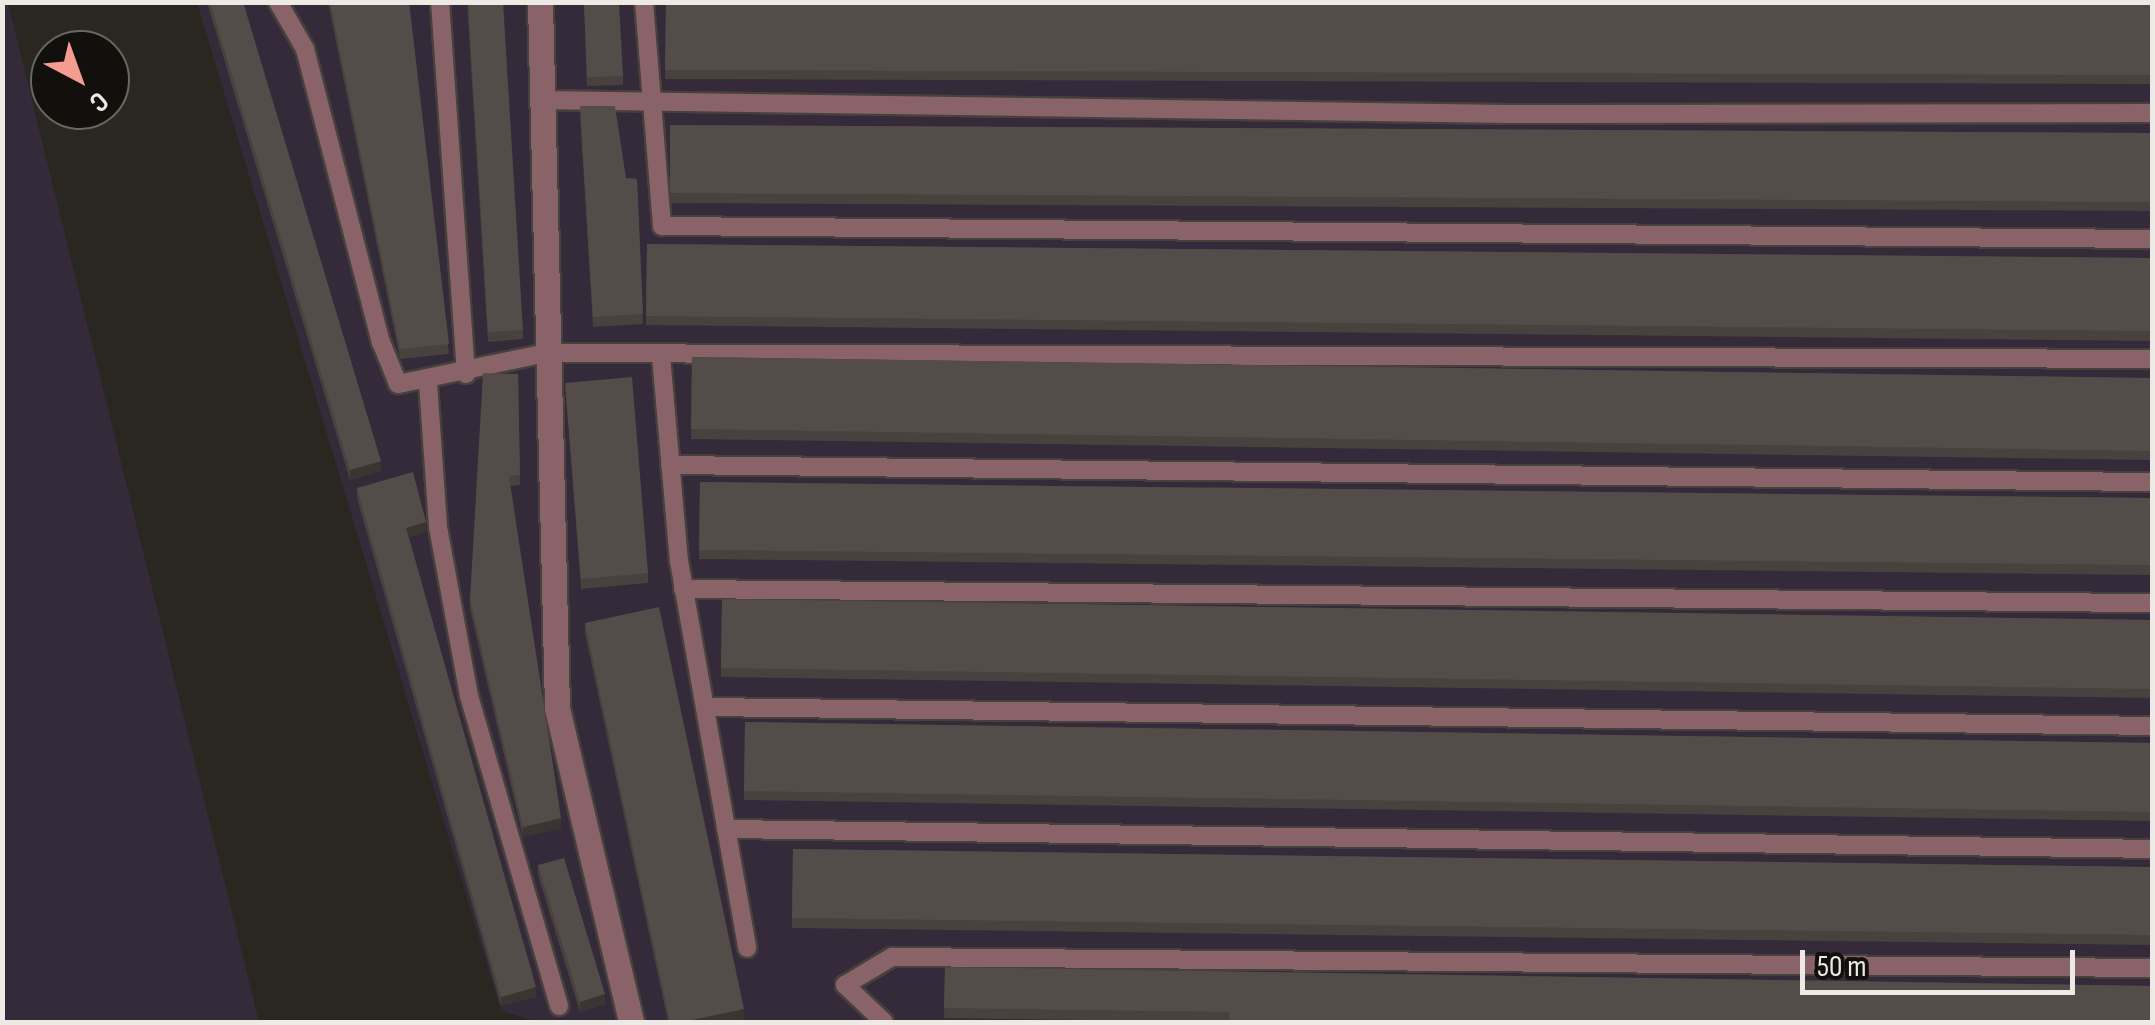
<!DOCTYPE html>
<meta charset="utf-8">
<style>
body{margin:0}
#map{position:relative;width:2155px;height:1025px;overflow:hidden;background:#2a2620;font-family:"Sofia Sans Condensed",sans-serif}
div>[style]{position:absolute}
.industrial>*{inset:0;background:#342a39}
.roads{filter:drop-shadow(2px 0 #45413c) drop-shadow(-2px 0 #45413c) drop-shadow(0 2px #45413c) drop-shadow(0 -2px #45413c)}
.lane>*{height:18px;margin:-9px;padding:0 9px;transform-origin:9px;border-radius:9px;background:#8a6369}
.street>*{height:25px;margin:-12.5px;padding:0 12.5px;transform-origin:12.5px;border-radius:12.5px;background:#8a6369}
.wall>*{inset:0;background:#48413e}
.shaded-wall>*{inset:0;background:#3b3532}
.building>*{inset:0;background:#544c48}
span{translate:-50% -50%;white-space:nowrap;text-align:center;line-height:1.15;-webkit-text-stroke:9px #11100d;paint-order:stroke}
.frame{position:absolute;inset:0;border:5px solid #edeae6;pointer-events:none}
.north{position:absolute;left:30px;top:30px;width:100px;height:100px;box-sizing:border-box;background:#11100d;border:2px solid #696764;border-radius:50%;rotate:139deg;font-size:28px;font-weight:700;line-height:40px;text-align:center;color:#edeae6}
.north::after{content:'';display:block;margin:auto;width:35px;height:45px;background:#f59c92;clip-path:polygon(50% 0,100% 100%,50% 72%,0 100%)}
.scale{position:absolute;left:1800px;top:950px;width:275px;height:45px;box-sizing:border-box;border:5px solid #edeae6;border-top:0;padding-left:12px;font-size:30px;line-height:35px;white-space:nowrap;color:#edeae6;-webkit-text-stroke:8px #11100d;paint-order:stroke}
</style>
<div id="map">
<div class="industrial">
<i style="clip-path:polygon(2px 3px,8px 3px,259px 1022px,3px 1022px)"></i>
<i style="clip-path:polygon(197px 3px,2152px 3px,2152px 1022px,539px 1022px,501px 1011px)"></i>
</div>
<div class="roads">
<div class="lane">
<i style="left:278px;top:2px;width:54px;rotate:60.1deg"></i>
<i style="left:305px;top:49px;width:303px;rotate:75.5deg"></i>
<i style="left:381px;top:342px;width:45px;rotate:68deg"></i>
<i style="left:398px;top:384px;width:151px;rotate:-11.8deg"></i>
<i style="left:546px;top:353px;width:1606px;rotate:0.21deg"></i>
<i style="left:440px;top:2px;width:373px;rotate:86deg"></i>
<i style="left:644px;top:2px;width:225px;rotate:85.4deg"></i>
<i style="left:662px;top:226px;width:1490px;rotate:0.5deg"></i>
<i style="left:541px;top:100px;width:967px;rotate:0.83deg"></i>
<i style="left:1508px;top:114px;width:644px;rotate:-0.09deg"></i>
<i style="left:661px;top:356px;width:206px;rotate:85deg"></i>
<i style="left:679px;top:561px;width:393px;rotate:80deg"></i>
<i style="left:428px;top:383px;width:144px;rotate:86deg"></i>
<i style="left:438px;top:527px;width:172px;rotate:79.6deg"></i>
<i style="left:469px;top:696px;width:323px;rotate:73.8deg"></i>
<i style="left:670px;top:465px;width:1482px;rotate:0.66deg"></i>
<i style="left:683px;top:589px;width:1469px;rotate:0.55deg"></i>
<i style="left:705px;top:707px;width:1447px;rotate:0.75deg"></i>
<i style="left:726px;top:829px;width:1426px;rotate:0.8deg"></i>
<i style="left:884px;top:1022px;width:54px;rotate:-136.5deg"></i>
<i style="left:845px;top:985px;width:55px;rotate:-30.8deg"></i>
<i style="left:892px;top:957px;width:1260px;rotate:0.5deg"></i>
</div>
<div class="street">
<i style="left:540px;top:2px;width:706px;rotate:88.62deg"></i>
<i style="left:557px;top:708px;width:323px;rotate:76.7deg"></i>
</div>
</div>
<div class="wall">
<i style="clip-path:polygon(207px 2px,243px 2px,381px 471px,350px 480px)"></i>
<i style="clip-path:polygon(328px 2px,409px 2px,449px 354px,400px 359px)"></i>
<i style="clip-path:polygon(467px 2px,523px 330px,523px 339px,488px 342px)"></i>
<i style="clip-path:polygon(584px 2px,623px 76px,623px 85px,587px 86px)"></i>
<i style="clip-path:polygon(666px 2px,2152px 2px,2152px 84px,665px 79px)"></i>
<i style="clip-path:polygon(580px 115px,626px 178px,637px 179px,643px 324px,593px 327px)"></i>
<i style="clip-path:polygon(670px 125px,2152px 133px,2152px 211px,670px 203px)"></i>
<i style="clip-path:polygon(647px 244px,2152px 258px,2152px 341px,646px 325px)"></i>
<i style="clip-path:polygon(692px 357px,2152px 378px,2152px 460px,691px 439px)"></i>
<i style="clip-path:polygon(518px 374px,520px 485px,510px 486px,561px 828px,523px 837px,470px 609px,470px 599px)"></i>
<i style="clip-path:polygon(565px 383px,648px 573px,648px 583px,581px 589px)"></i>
<i style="clip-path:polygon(700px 482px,2152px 498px,2152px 575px,699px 559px)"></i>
<i style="clip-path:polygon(357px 488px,426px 532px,409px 537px,536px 997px,501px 1006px,357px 498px)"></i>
<i style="clip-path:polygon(722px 599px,2152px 620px,2152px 698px,721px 677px)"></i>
<i style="clip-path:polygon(585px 623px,744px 1019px,726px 1022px,668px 1022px,585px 633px)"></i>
<i style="clip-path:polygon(745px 722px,2152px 743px,2152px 821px,744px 800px)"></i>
<i style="clip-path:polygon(793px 849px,2152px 867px,2152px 945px,792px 928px)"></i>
<i style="clip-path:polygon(538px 865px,605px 1004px,580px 1012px,538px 875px)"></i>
<i style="clip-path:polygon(945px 967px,2152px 986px,1229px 1022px,944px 1018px)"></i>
</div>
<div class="shaded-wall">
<i style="clip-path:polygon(381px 461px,381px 471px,350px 480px,350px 470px)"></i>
<i style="clip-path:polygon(426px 522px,426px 532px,406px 538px,406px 528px)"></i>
<i style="clip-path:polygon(561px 818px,561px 828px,523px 837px,523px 827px)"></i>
<i style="clip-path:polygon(536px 987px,536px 997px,501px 1006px,501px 997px)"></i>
<i style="clip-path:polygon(605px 994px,605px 1004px,580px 1012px,580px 1002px)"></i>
<i style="clip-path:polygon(744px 1009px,744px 1019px,726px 1022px,682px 1022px)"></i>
</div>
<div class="building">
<i style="clip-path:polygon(210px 2px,243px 2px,381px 461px,350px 470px)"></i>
<i style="clip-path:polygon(330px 2px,409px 2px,449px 344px,400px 349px)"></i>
<i style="clip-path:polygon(468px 2px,503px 2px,523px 330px,488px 332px)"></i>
<i style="clip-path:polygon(584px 2px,619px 2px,623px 76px,587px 77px)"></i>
<i style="clip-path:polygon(666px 2px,2152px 2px,2152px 75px,665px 70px)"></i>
<i style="clip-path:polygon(580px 106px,615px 106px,626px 178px,637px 179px,643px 314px,593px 317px)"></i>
<i style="clip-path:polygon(670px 125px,2152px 133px,2152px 202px,670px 193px)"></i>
<i style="clip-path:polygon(647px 244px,2152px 258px,2152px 331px,646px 316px)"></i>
<i style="clip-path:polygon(692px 357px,2152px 378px,2152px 451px,691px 429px)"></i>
<i style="clip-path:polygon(483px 373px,518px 374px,520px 475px,509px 476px,561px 818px,523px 827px,470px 599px)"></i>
<i style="clip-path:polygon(632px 377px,648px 573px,581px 579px,565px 383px)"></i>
<i style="clip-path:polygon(413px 472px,426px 522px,406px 528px,536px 987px,501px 997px,357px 488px)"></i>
<i style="clip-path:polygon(700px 482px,2152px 498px,2152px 565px,699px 550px)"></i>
<i style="clip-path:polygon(722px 599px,2152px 620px,2152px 689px,721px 668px)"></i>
<i style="clip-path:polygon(659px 607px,744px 1009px,682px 1022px,670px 1022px,585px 623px)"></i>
<i style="clip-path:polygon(745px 722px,2152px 743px,2152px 812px,744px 791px)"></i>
<i style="clip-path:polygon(793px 849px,2152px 867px,2152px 935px,792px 918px)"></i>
<i style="clip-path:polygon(564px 858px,605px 994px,580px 1002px,538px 865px)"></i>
<i style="clip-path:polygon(945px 967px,2152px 986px,2152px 1022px,1229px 1022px,1229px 1012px,944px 1008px)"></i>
</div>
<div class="frame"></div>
<div class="north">С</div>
<div class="scale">50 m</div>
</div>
